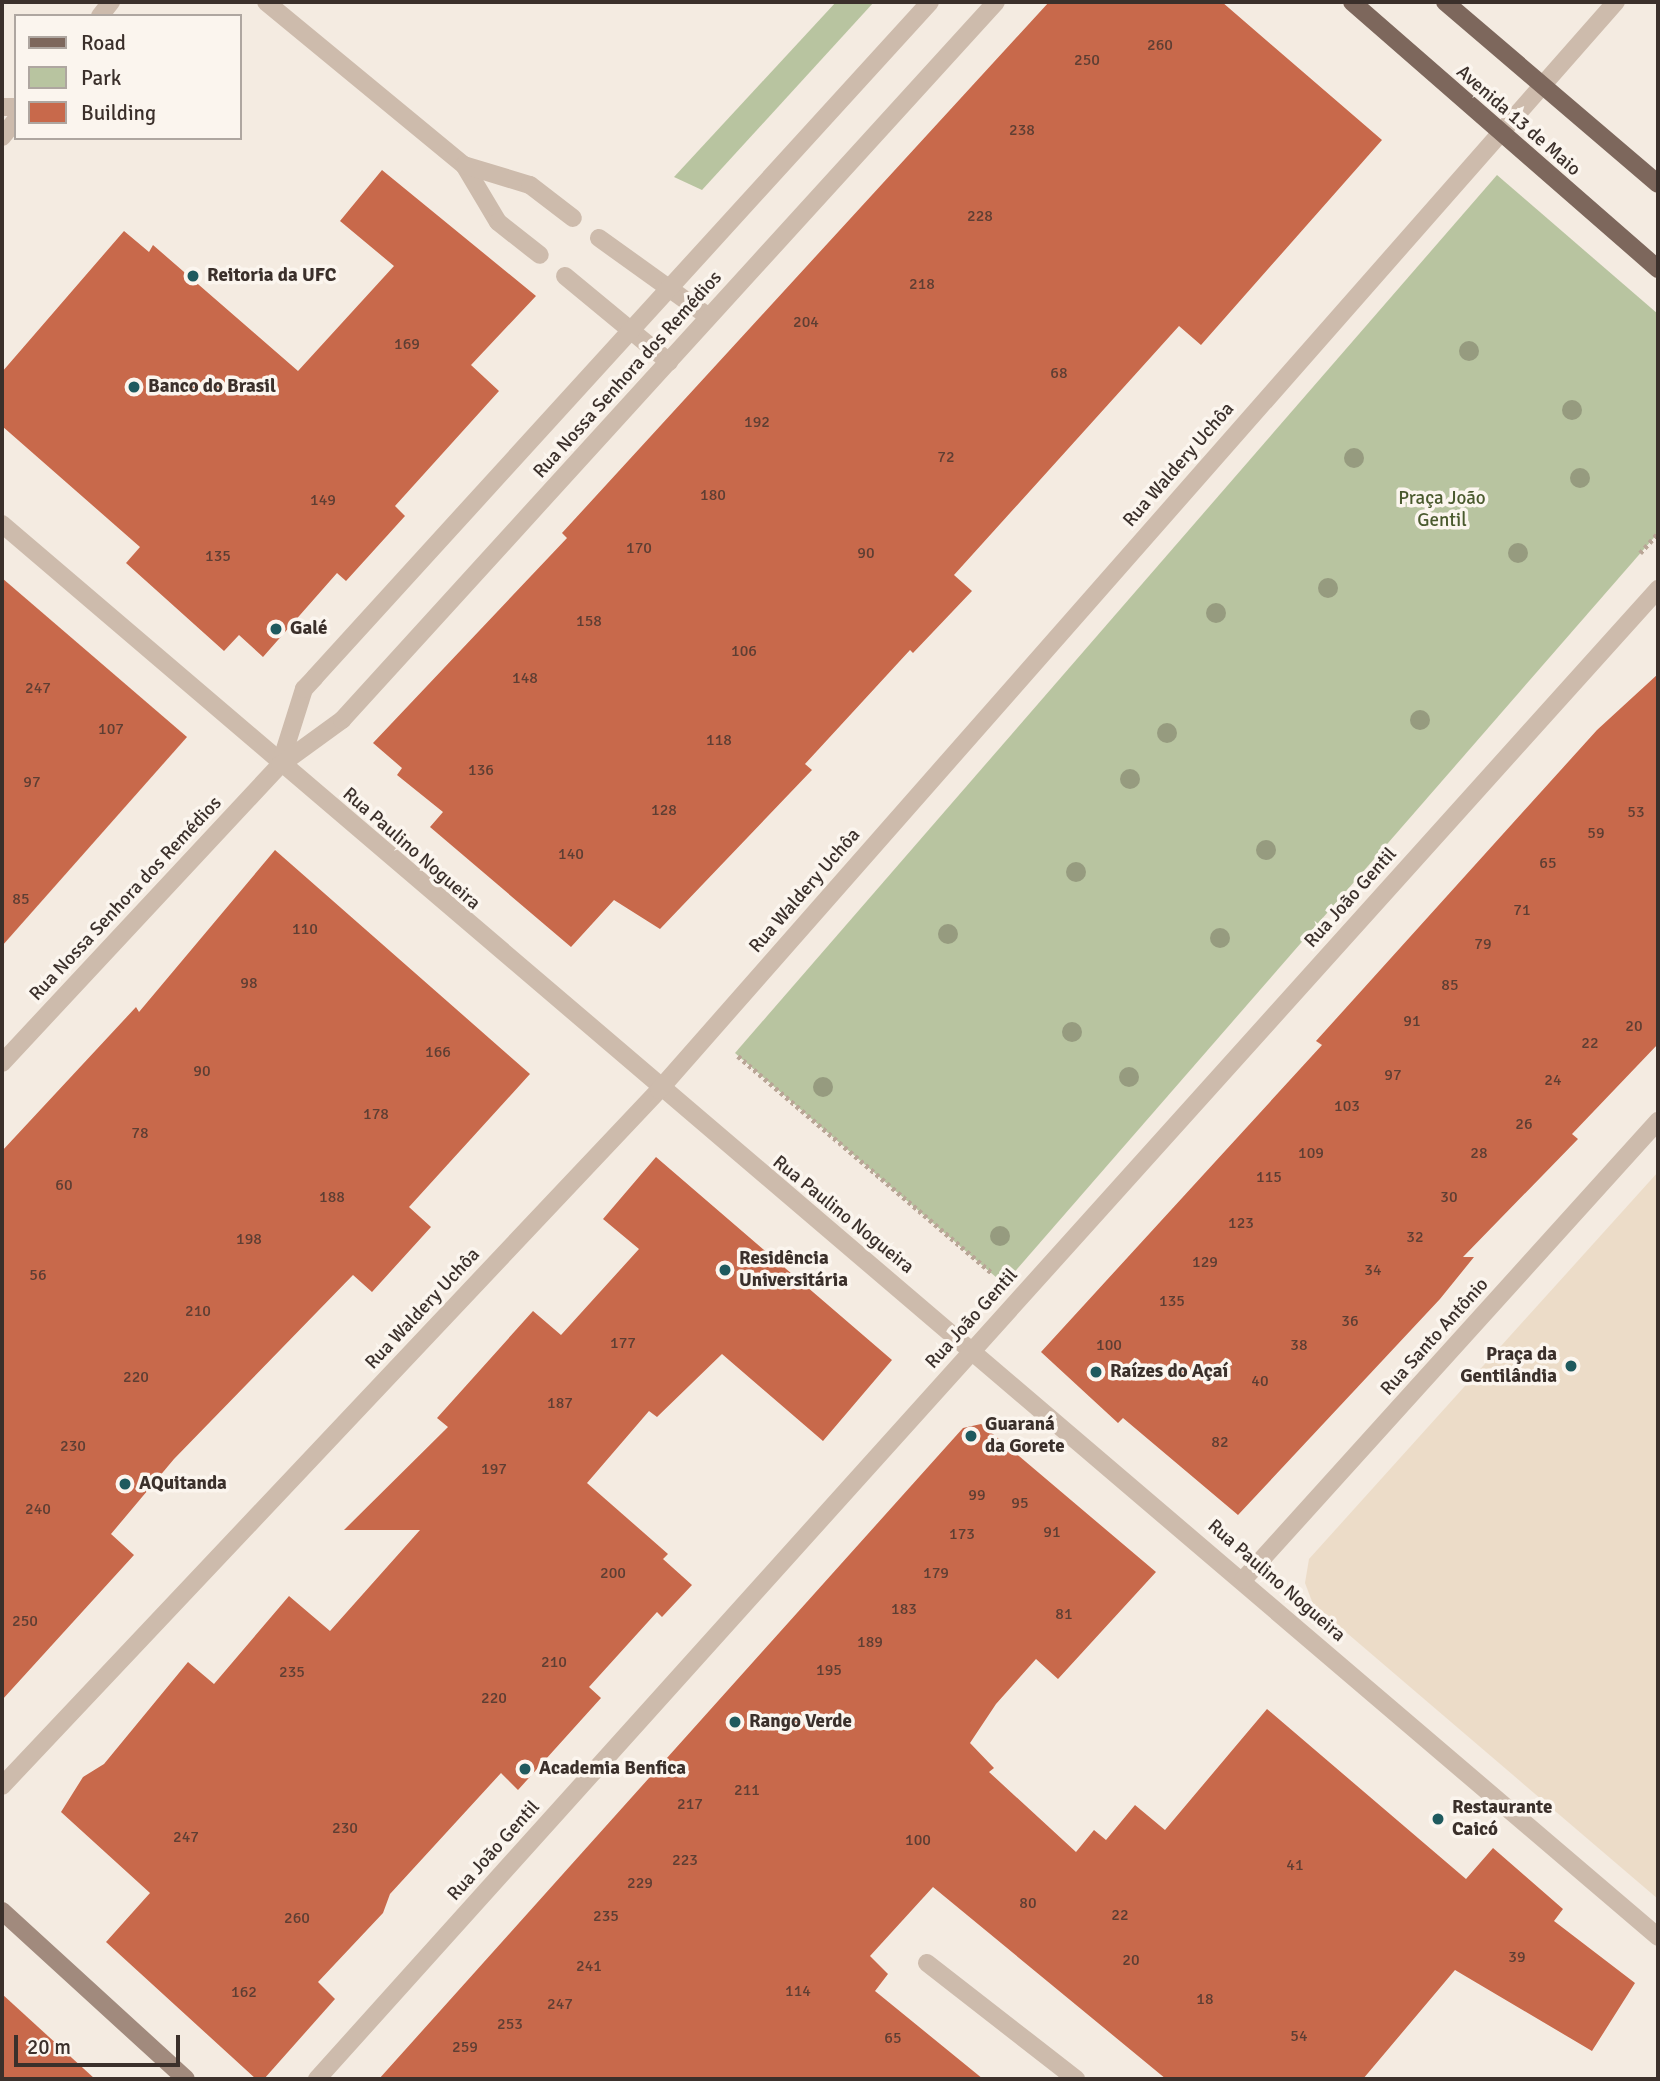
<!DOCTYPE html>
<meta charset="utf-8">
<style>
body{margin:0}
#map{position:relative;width:1660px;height:2081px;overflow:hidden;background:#f4ebe1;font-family:Signika,sans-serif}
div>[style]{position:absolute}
.green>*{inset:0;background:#b8c4a0}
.plaza>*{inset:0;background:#ecdcc8}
.building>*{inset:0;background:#c8694b}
.path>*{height:4.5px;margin-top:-2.25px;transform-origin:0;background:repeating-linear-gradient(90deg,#b9a596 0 3.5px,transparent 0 7px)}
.lane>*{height:18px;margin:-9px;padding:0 9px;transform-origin:9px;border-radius:9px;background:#cdbbac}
.street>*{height:18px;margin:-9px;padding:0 9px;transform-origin:9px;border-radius:9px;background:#cdbbac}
.secondary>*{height:18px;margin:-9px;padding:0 9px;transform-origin:9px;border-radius:9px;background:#a18a7d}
.primary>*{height:18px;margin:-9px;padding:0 9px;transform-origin:9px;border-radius:9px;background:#7d675c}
.trees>*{width:20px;height:20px;margin:-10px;border-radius:50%;background:#969b7f}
.dots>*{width:19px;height:19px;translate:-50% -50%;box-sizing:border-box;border:4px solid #fbf5ee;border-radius:50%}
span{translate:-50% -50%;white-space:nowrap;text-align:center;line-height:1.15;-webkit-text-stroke:7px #fbf5ee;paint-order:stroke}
.number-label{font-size:16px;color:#5e3e33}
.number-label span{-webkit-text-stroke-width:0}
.street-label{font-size:19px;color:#3b302b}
.poi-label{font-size:19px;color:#3b302b;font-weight:700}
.left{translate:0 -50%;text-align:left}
.right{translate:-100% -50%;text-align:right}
.park-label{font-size:19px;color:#4a5a2e}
.frame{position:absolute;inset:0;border:4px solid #3b302b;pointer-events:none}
.legend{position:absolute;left:14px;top:14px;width:228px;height:126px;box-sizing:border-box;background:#fbf5ee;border:2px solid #aea6a0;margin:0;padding:9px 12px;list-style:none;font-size:21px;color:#3b302b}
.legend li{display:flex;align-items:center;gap:14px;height:35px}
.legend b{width:35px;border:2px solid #aea6a0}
.scale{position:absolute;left:14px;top:2035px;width:166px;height:32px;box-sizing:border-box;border:4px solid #3b302b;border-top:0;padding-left:9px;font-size:21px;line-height:24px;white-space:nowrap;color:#3b302b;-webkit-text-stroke:5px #fbf5ee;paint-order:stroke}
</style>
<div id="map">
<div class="green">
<i style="clip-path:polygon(836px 2px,874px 2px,702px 190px,674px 177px)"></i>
<i style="clip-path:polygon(1497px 175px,1658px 314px,1658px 533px,1004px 1284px,735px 1053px)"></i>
</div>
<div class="plaza">
<i style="clip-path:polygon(1658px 1172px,1658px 1899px,1313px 1604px,1305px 1583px,1309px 1559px)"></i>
</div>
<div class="building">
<i style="clip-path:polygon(1049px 2px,1222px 2px,1382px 140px,1201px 345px,1179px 326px,954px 575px,972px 591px,913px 653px,910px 650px,805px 764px,812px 770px,660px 929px,614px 900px,571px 947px,430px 827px,443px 812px,397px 775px,402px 768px,373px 743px,567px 538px,562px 533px)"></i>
<i style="clip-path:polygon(382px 170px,536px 296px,471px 365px,499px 391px,395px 506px,405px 516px,346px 581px,337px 573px,263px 657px,239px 635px,224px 651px,126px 563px,140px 547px,2px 426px,2px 372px,124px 231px,149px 252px,153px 245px,298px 371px,394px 266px,340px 221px)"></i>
<i style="clip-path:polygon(2px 578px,187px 737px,2px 946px)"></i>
<i style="clip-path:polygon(1658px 674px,1658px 1044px,1572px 1134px,1578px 1139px,1463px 1257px,1474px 1257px,1440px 1299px,1238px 1515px,1123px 1418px,1118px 1423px,1041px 1352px,1322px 1045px,1316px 1041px,1597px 730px)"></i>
<i style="clip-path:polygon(275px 850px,530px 1074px,409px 1207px,431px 1227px,372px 1292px,353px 1275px,174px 1459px,111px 1534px,134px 1555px,2px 1700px,2px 1151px,136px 1007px,139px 1012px)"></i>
<i style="clip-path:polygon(656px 1157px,892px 1360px,823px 1441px,722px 1354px,657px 1417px,649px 1411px,587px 1483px,668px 1554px,663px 1559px,692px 1585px,662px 1617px,657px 1612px,589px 1687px,601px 1698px,518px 1790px,501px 1773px,390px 1894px,383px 1913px,318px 1982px,335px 1999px,264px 2079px,256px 2079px,106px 1942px,150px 1893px,61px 1812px,83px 1777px,104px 1764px,188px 1662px,214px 1684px,289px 1596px,330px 1631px,420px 1530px,344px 1530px,448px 1427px,437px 1418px,533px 1311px,561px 1335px,639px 1249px,603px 1219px)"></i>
<i style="clip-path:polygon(981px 1424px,1156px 1572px,1058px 1679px,1036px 1659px,996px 1704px,970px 1743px,994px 1768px,989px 1772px,1076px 1852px,1094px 1830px,1106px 1840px,1135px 1805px,1165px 1830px,1267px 1709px,1466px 1879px,1493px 1848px,1563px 1909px,1554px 1921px,1635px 1983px,1592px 2051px,1455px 1970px,1363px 2079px,1166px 2079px,933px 1887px,870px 1956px,888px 1974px,875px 1991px,983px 2079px,379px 2079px,963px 1428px)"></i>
<i style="clip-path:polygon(2px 1994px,95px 2079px,2px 2079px)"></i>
</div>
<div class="path">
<i style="left:1640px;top:553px;width:27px;rotate:-48deg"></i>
<i style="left:738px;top:1056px;width:334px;rotate:40.5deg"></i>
</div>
<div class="lane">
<i style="left:266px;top:2px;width:256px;rotate:39.5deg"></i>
<i style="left:464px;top:165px;width:66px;rotate:59.2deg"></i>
<i style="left:498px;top:222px;width:53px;rotate:38.2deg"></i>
<i style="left:100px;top:16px;width:18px;rotate:-52deg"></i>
<i style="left:2px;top:107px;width:14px"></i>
<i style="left:2px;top:137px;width:22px;rotate:-51deg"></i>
<i style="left:464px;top:165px;width:69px;rotate:16.9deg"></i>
<i style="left:530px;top:185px;width:54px;rotate:37.5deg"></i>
<i style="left:599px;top:238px;width:135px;rotate:35.7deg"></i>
<i style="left:565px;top:276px;width:135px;rotate:39.6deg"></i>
</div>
<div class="street">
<i style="left:2px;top:524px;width:2177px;rotate:40.47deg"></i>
<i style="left:280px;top:765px;width:80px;rotate:-72.5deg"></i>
<i style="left:304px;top:689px;width:16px;rotate:-47deg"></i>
<i style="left:315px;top:677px;width:913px;rotate:-47.66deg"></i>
<i style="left:2px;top:1063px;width:408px;rotate:-47deg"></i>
<i style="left:280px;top:765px;width:77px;rotate:-36deg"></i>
<i style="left:342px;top:720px;width:971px;rotate:-47.67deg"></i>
<i style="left:1243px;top:1580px;width:619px;rotate:-47.88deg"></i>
<i style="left:2px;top:1786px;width:957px;rotate:-46.65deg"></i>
<i style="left:659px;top:1090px;width:1449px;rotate:-48.67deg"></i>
<i style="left:927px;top:1963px;width:189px;rotate:37.9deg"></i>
<i style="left:317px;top:2079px;width:2005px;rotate:-48.01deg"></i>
</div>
<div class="secondary">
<i style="left:2px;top:1911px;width:249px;rotate:42.4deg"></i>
</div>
<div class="primary">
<i style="left:1352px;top:2px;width:406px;rotate:41.1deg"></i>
<i style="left:1445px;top:2px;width:280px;rotate:40.5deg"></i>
</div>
<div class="trees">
<i style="left:1469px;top:351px"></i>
<i style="left:1572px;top:410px"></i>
<i style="left:1354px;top:458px"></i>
<i style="left:1580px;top:478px"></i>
<i style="left:1518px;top:553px"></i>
<i style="left:1328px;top:588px"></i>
<i style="left:1216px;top:613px"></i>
<i style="left:1420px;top:720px"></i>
<i style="left:1167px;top:733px"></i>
<i style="left:1130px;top:779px"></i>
<i style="left:1266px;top:850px"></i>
<i style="left:1076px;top:872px"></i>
<i style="left:948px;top:934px"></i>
<i style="left:1220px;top:938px"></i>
<i style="left:1072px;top:1032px"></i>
<i style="left:1129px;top:1077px"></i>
<i style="left:823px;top:1087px"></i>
<i style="left:1000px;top:1236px"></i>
</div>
<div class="dots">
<i style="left:193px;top:276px;background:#1f5a5e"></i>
<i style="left:134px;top:387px;background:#1f5a5e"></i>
<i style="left:276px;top:629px;background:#1f5a5e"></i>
<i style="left:725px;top:1270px;background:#1f5a5e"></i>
<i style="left:1571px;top:1366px;background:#1f5a5e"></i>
<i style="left:1096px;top:1372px;background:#1f5a5e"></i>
<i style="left:971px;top:1436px;background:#1f5a5e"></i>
<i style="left:125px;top:1484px;background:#1f5a5e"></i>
<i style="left:735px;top:1722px;background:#1f5a5e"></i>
<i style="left:525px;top:1769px;background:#1f5a5e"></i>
<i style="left:1438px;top:1819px;background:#1f5a5e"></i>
</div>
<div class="number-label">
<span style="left:1160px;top:45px">260</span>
<span style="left:1087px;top:60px">250</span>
<span style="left:1022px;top:130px">238</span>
<span style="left:980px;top:216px">228</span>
<span style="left:922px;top:284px">218</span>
<span style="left:806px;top:322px">204</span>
<span style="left:407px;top:344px">169</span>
<span style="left:1059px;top:373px">68</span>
<span style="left:757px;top:422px">192</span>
<span style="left:946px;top:457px">72</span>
<span style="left:713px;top:495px">180</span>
<span style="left:323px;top:500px">149</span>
<span style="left:639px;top:548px">170</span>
<span style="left:866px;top:553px">90</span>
<span style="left:218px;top:556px">135</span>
<span style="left:589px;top:621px">158</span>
<span style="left:744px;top:651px">106</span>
<span style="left:525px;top:678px">148</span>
<span style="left:38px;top:688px">247</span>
<span style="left:111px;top:729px">107</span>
<span style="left:719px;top:740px">118</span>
<span style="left:481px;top:770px">136</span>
<span style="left:32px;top:782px">97</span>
<span style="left:664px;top:810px">128</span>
<span style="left:1636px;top:812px">53</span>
<span style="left:1596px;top:833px">59</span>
<span style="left:571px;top:854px">140</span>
<span style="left:1548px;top:863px">65</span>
<span style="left:21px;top:899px">85</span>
<span style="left:1522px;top:910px">71</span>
<span style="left:305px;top:929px">110</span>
<span style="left:1483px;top:944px">79</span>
<span style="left:249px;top:983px">98</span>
<span style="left:1450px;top:985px">85</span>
<span style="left:1412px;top:1021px">91</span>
<span style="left:1634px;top:1026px">20</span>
<span style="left:1590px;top:1043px">22</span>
<span style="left:438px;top:1052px">166</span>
<span style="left:202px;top:1071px">90</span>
<span style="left:1393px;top:1075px">97</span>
<span style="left:1553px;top:1080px">24</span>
<span style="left:1347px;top:1106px">103</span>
<span style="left:376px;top:1114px">178</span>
<span style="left:1524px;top:1124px">26</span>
<span style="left:140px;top:1133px">78</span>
<span style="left:1311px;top:1153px">109</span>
<span style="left:1479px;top:1153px">28</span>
<span style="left:1269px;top:1177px">115</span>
<span style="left:64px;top:1185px">60</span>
<span style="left:332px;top:1197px">188</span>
<span style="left:1449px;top:1197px">30</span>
<span style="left:1241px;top:1223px">123</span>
<span style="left:1415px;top:1237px">32</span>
<span style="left:249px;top:1239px">198</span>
<span style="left:1205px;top:1262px">129</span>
<span style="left:1373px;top:1270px">34</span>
<span style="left:38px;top:1275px">56</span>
<span style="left:1172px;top:1301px">135</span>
<span style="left:198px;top:1311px">210</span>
<span style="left:1350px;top:1321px">36</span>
<span style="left:623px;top:1343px">177</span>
<span style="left:1109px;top:1345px">100</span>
<span style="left:1299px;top:1345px">38</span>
<span style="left:136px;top:1377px">220</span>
<span style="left:1260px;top:1381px">40</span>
<span style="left:560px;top:1403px">187</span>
<span style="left:1220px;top:1442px">82</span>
<span style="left:73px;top:1446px">230</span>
<span style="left:494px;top:1469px">197</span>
<span style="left:977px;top:1495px">99</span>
<span style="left:1020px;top:1503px">95</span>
<span style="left:38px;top:1509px">240</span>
<span style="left:1052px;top:1532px">91</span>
<span style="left:962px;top:1534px">173</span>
<span style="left:613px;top:1573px">200</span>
<span style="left:936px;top:1573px">179</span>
<span style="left:904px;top:1609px">183</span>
<span style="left:1064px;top:1614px">81</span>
<span style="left:25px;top:1621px">250</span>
<span style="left:870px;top:1642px">189</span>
<span style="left:554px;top:1662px">210</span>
<span style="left:829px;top:1670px">195</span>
<span style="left:292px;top:1672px">235</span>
<span style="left:494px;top:1698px">220</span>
<span style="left:747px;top:1790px">211</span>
<span style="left:690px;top:1804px">217</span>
<span style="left:345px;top:1828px">230</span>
<span style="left:186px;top:1837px">247</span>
<span style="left:918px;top:1840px">100</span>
<span style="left:685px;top:1860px">223</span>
<span style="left:1295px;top:1865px">41</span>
<span style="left:640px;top:1883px">229</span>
<span style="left:1028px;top:1903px">80</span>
<span style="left:1120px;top:1915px">22</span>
<span style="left:606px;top:1916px">235</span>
<span style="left:297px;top:1918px">260</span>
<span style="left:1517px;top:1957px">39</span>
<span style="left:1131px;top:1960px">20</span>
<span style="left:589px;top:1966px">241</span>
<span style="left:798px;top:1991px">114</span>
<span style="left:244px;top:1992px">162</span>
<span style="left:1205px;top:1999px">18</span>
<span style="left:560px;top:2004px">247</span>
<span style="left:510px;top:2024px">253</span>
<span style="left:1299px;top:2036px">54</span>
<span style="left:893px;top:2038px">65</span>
<span style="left:465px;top:2047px">259</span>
</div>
<div class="street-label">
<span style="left:1518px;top:121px;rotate:41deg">Avenida 13 de Maio</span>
<span style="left:628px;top:375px;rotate:-48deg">Rua Nossa Senhora dos Remédios</span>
<span style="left:1179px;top:465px;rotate:-49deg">Rua Waldery Uchôa</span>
<span style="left:411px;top:849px;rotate:41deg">Rua Paulino Nogueira</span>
<span style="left:805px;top:891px;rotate:-49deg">Rua Waldery Uchôa</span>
<span style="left:1351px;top:898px;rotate:-48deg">Rua João Gentil</span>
<span style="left:126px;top:899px;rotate:-47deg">Rua Nossa Senhora dos Remédios</span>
<span style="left:843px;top:1215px;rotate:39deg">Rua Paulino Nogueira</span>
<span style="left:423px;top:1309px;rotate:-47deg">Rua Waldery Uchôa</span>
<span style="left:972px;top:1319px;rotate:-48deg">Rua João Gentil</span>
<span style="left:1435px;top:1337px;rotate:-48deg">Rua Santo Antônio</span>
<span style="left:1276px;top:1581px;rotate:41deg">Rua Paulino Nogueira</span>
<span style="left:494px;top:1851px;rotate:-48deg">Rua João Gentil</span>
</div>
<div class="poi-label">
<span class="left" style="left:207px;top:276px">Reitoria da UFC</span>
<span class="left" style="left:148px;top:387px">Banco do Brasil</span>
<span class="left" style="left:290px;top:629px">Galé</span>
<span class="left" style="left:739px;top:1270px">Residência<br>Universitária</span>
<span class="right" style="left:1557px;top:1366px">Praça da<br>Gentilândia</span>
<span class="left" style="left:1110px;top:1372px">Raízes do Açaí</span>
<span class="left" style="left:985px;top:1436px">Guaraná<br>da Gorete</span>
<span class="left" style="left:139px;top:1484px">AQuitanda</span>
<span class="left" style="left:749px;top:1722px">Rango Verde</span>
<span class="left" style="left:539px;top:1769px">Academia Benfica</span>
<span class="left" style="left:1452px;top:1819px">Restaurante<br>Caicó</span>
</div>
<div class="park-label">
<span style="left:1442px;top:510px">Praça João<br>Gentil</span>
</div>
<div class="frame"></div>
<ul class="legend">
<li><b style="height:9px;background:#7d675c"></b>Road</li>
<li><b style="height:19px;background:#b8c4a0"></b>Park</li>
<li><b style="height:19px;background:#c8694b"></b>Building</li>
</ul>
<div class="scale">20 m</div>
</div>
